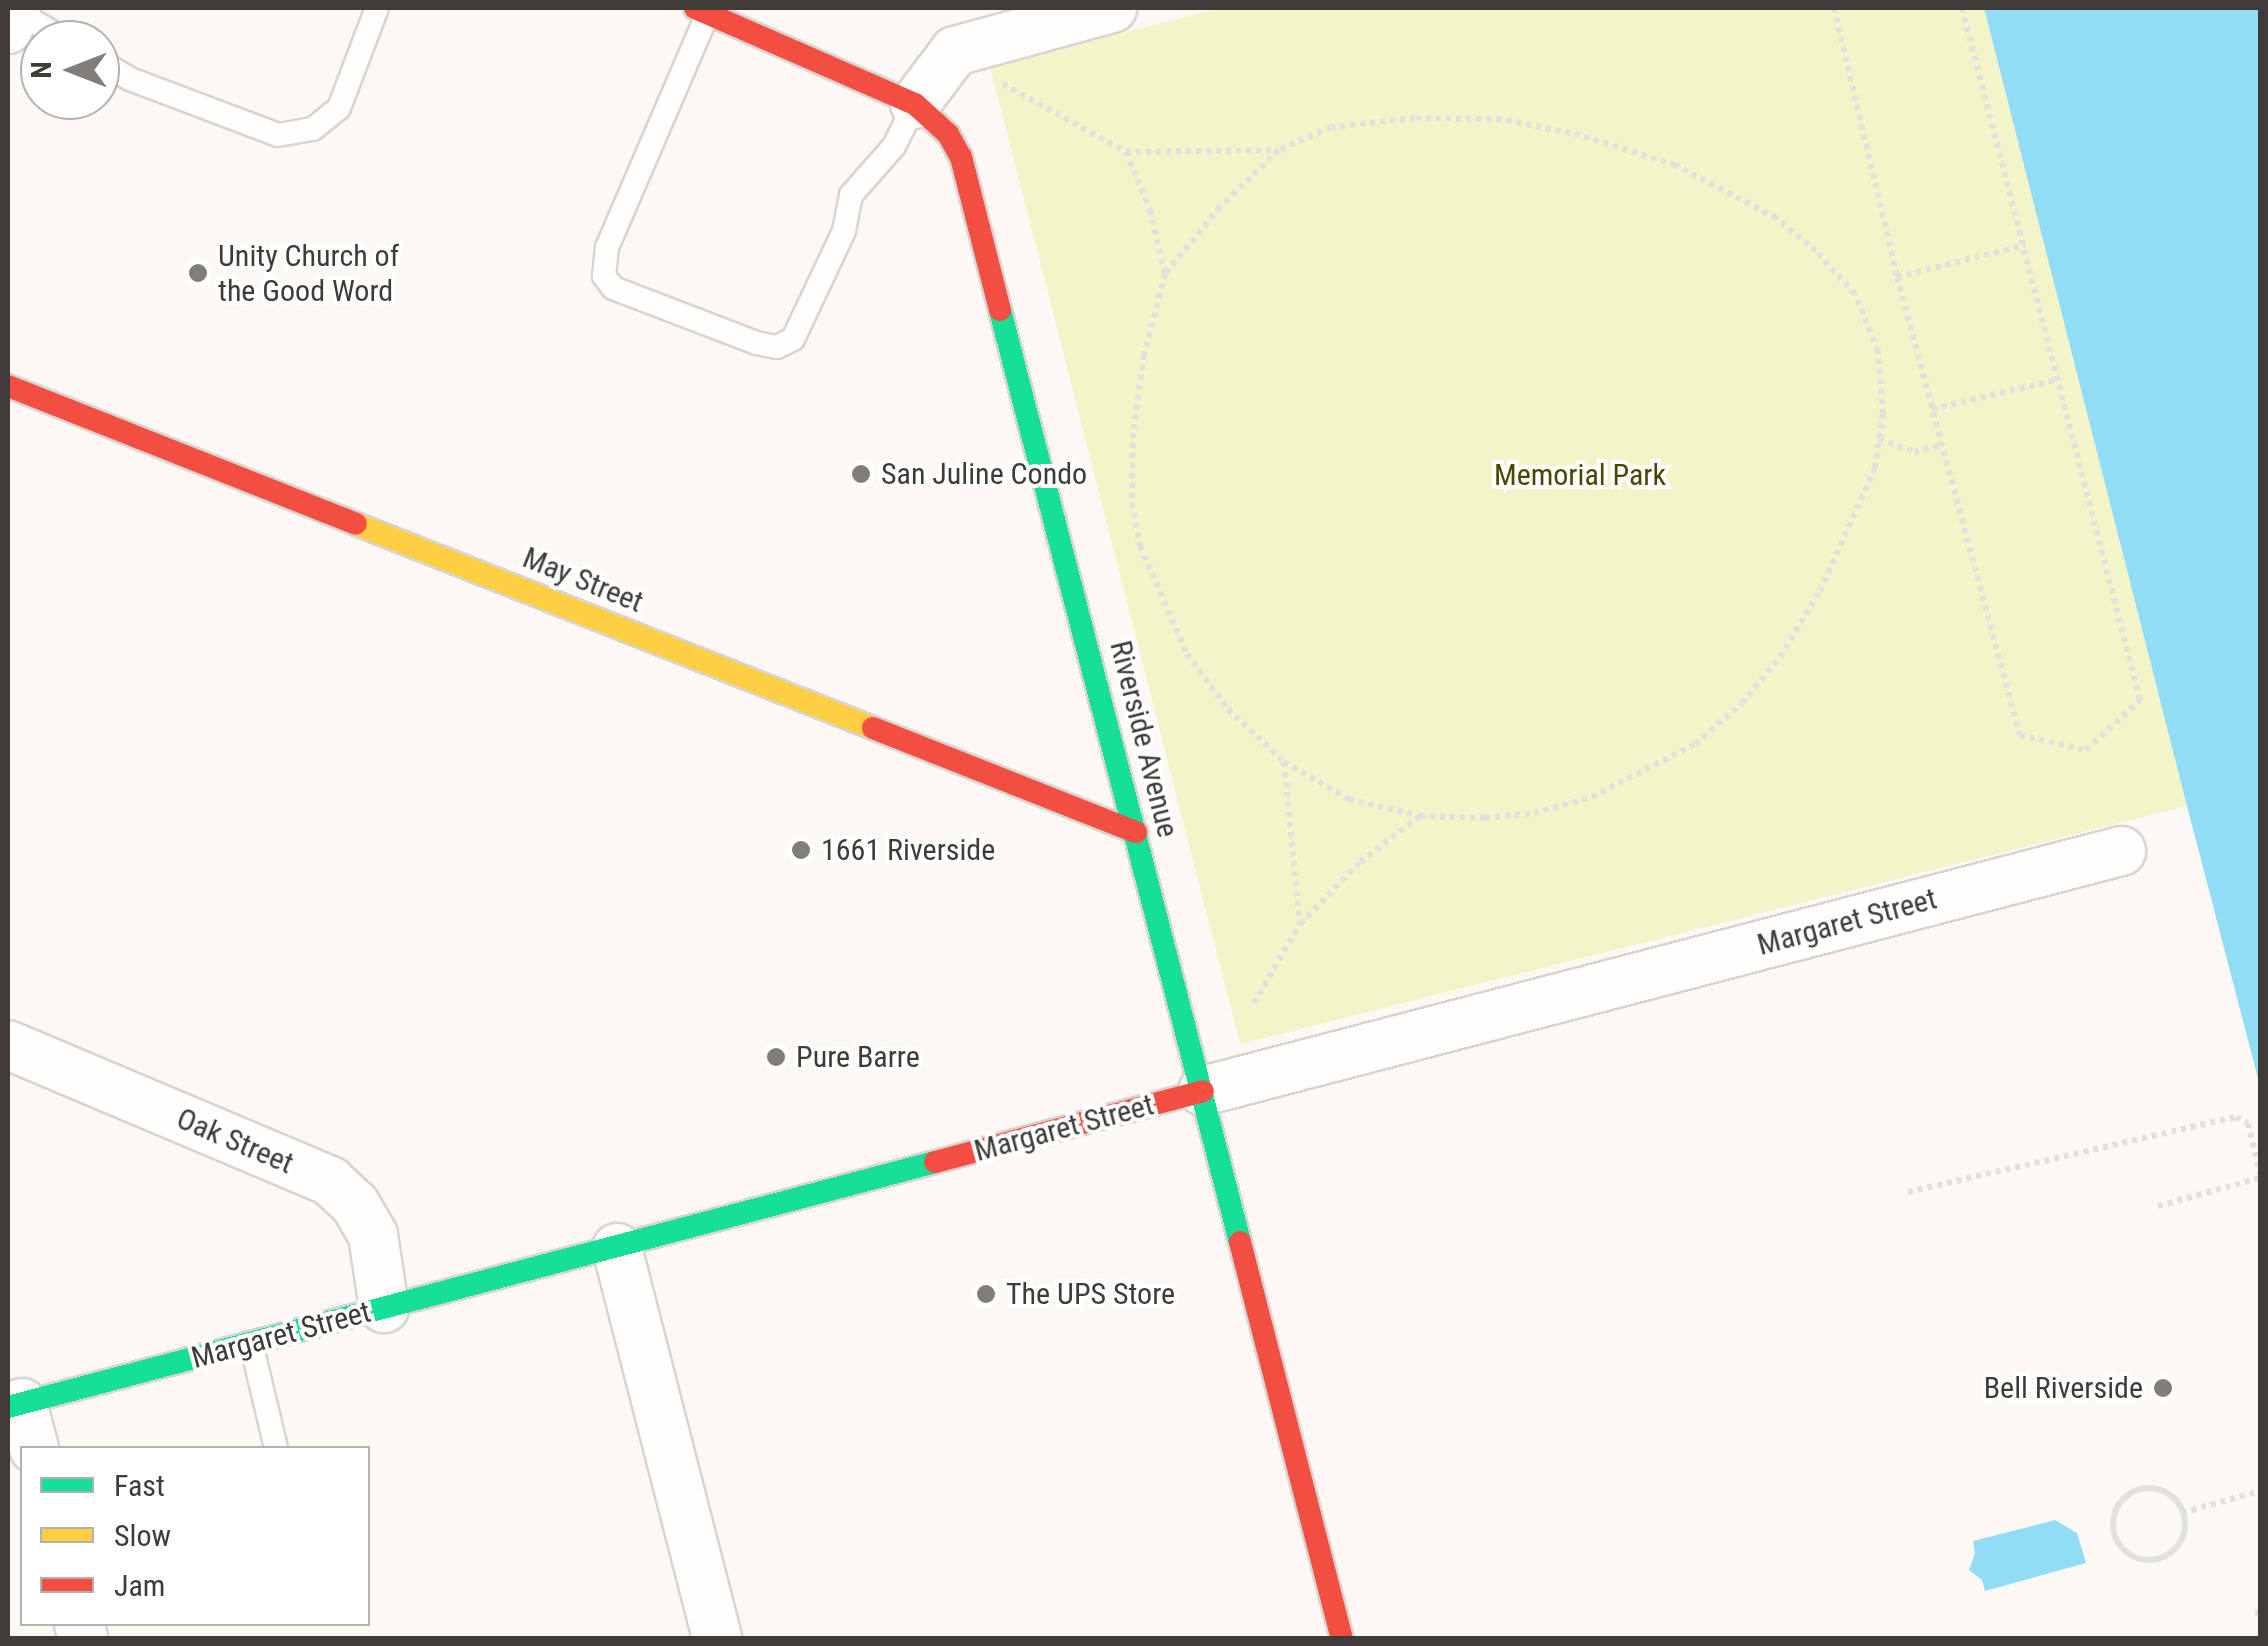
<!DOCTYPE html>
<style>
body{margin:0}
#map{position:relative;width:2268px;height:1646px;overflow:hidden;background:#fcf8f4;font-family:"Roboto Condensed",sans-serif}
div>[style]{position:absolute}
.green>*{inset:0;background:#f3f4c8}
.water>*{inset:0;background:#92ddf6}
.path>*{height:6px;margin-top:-3px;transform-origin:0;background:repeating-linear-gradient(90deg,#e2e1e0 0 5px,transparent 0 10px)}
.path>.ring{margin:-3px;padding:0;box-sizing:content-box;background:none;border:6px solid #e2e1e0;border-radius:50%}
.roads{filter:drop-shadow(2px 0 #d8d4d1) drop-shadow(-2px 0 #d8d4d1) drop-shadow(0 2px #d8d4d1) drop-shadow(0 -2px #d8d4d1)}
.lane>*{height:22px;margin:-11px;padding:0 11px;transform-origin:11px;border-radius:11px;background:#fffefd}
.street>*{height:48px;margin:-24px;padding:0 24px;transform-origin:24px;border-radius:24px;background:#fffefd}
.fast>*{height:22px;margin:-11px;padding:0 11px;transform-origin:11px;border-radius:11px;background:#16e098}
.slow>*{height:22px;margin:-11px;padding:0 11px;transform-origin:11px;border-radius:11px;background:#ffcf43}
.jam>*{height:22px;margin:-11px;padding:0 11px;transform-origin:11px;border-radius:11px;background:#f24e42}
.dots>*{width:28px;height:28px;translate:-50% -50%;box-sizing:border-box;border:5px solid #fff;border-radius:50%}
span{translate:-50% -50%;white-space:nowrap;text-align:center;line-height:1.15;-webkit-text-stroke:8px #fff;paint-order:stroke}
.poi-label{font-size:30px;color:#3f3c38}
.left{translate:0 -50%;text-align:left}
.right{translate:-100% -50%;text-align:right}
.park-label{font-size:30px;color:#464800}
.street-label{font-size:30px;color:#3f3c38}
.frame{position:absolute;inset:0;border:10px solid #3f3c38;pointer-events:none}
.legend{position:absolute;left:20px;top:1446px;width:350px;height:180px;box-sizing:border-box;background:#fff;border:2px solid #b2b1af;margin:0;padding:12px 18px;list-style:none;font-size:30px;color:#3f3c38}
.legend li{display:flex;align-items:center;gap:20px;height:50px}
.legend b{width:50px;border:2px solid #b2b1af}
.north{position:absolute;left:20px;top:20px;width:100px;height:100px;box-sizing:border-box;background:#fff;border:2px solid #b2b1af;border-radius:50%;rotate:270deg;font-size:28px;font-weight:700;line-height:40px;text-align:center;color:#3f3c38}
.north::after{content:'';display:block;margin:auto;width:35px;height:45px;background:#817e7a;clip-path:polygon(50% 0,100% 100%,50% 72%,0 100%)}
</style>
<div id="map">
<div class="green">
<i style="clip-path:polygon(1221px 8px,1984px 8px,2187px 806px,1240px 1044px,990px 66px)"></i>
</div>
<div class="water">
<i style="clip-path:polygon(1984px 8px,2260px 8px,2260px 1086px,2187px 806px)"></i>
<i style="clip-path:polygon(2055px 1520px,2077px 1533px,2086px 1563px,1985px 1591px,1982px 1580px,1969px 1570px,1975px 1553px,1973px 1541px)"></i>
</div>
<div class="path">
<i style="left:1834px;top:8px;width:276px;rotate:76.8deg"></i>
<i style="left:1897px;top:277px;width:474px;rotate:75deg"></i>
<i style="left:2020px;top:735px;width:68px;rotate:12.8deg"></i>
<i style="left:2086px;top:750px;width:74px;rotate:-42.8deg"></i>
<i style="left:2140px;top:700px;width:715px;rotate:-104.43deg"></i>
<i style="left:1003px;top:84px;width:141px;rotate:28.9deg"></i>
<i style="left:1126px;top:152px;width:152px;rotate:-0.8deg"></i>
<i style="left:1126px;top:152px;width:63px;rotate:67.5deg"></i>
<i style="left:1150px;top:210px;width:66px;rotate:76.8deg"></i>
<i style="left:1897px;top:277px;width:132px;rotate:-14deg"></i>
<i style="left:1932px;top:409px;width:131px;rotate:-13.2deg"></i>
<i style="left:1879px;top:439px;width:37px;rotate:20deg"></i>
<i style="left:1914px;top:452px;width:29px;rotate:-14deg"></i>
<i style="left:1284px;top:762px;width:75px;rotate:29.6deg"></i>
<i style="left:1349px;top:799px;width:73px;rotate:13.5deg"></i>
<i style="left:1420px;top:816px;width:65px;rotate:1.8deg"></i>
<i style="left:1485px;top:818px;width:49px;rotate:-5.8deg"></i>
<i style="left:1534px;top:813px;width:60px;rotate:-15.4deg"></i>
<i style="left:1592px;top:797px;width:116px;rotate:-27.2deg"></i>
<i style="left:1695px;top:744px;width:62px;rotate:-41.1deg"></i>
<i style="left:1742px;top:703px;width:60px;rotate:-50.4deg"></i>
<i style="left:1780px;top:657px;width:77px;rotate:-58.8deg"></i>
<i style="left:1820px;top:591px;width:135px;rotate:-65.9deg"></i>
<i style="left:1875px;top:468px;width:55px;rotate:-81.6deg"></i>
<i style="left:1883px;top:414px;width:63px;rotate:-94.5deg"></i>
<i style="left:1878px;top:351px;width:61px;rotate:-112deg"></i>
<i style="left:1855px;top:294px;width:58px;rotate:-132.2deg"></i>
<i style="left:1816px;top:251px;width:52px;rotate:-140.5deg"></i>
<i style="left:1776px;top:218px;width:114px;rotate:-152.3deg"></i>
<i style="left:1675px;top:165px;width:100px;rotate:-162.5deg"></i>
<i style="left:1580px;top:135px;width:81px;rotate:-168.6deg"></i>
<i style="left:1501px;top:119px;width:86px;rotate:-179.3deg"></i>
<i style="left:1415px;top:118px;width:84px;rotate:173.9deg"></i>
<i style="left:1331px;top:127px;width:57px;rotate:156.1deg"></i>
<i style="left:1279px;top:150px;width:82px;rotate:136deg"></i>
<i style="left:1220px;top:207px;width:87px;rotate:129.4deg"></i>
<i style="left:1165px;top:274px;width:84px;rotate:104.5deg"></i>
<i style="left:1144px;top:355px;width:79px;rotate:98deg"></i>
<i style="left:1133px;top:433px;width:70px;rotate:90.8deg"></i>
<i style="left:1132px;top:503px;width:44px;rotate:79.5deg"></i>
<i style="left:1140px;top:546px;width:118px;rotate:66.5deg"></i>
<i style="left:1187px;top:654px;width:69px;rotate:53.3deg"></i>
<i style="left:1228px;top:709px;width:77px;rotate:43.4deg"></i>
<i style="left:1284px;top:762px;width:163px;rotate:84.4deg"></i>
<i style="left:1254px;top:1003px;width:91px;rotate:-59.8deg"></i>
<i style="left:1300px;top:924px;width:86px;rotate:-45.9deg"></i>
<i style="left:1360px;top:862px;width:76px;rotate:-37.5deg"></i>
<i style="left:1908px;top:1192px;width:336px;rotate:-12.9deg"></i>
<i style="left:2236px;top:1117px;width:13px;rotate:27deg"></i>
<i style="left:2248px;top:1123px;width:52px;rotate:76.8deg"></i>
<i style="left:2158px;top:1206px;width:106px;rotate:-15.4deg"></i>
<i class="ring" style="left:2113px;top:1488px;width:66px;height:66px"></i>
<i style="left:2182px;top:1513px;width:81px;rotate:-15.8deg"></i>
<i style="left:2255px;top:1613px;width:5px;rotate:-11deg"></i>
</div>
<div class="roads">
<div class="lane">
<i style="left:15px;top:10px;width:58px;rotate:31deg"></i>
<i style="left:708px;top:13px;width:255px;rotate:113.3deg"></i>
<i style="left:607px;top:247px;width:29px;rotate:96deg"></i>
<i style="left:604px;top:276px;width:15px;rotate:53deg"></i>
<i style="left:613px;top:288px;width:153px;rotate:21deg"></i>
<i style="left:756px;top:343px;width:21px;rotate:11deg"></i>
<i style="left:777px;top:347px;width:18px;rotate:-27deg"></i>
<i style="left:793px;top:339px;width:119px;rotate:-64.7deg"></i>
<i style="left:844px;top:231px;width:37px;rotate:-79deg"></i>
<i style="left:851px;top:195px;width:65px;rotate:-48.7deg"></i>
<i style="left:894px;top:146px;width:47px;rotate:-63.4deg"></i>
<i style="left:100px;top:61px;width:35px;rotate:31deg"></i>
<i style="left:130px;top:79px;width:158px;rotate:20.7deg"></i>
<i style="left:278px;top:135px;width:36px;rotate:-10deg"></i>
<i style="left:313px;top:129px;width:33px;rotate:-39deg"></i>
<i style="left:339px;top:108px;width:107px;rotate:-69.2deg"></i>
<i style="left:251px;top:1343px;width:108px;rotate:76.6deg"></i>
</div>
<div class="street">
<i style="left:8px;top:29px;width:22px;rotate:-69deg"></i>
<i style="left:915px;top:104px;width:66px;rotate:-53deg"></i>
<i style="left:955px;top:51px;width:163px;rotate:-15.3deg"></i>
<i style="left:8px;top:1045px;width:350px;rotate:22.9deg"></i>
<i style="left:330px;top:1181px;width:34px;rotate:43deg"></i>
<i style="left:355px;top:1204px;width:36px;rotate:60deg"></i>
<i style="left:373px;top:1235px;width:74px;rotate:81.4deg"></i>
<i style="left:1203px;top:1091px;width:949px;rotate:-14.65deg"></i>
<i style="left:617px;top:1248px;width:403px;rotate:75.6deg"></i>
<i style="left:22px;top:1403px;width:47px;rotate:75.1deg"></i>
<i style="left:79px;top:1624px;width:15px;rotate:74deg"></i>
</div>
<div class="fast">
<i style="left:1000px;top:310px;width:962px;rotate:75.56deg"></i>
<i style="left:8px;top:1407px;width:959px;rotate:-14.8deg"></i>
</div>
<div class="slow">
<i style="left:356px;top:524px;width:556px;rotate:21.53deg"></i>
</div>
<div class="jam">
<i style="left:695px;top:8px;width:240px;rotate:23.6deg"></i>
<i style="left:915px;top:104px;width:45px;rotate:42.3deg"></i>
<i style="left:948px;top:134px;width:26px;rotate:61deg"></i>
<i style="left:961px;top:157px;width:158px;rotate:75.7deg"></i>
<i style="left:8px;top:386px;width:374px;rotate:21.6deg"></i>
<i style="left:873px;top:728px;width:283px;rotate:21.6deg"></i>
<i style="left:935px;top:1162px;width:277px;rotate:-14.8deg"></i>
<i style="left:1240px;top:1242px;width:409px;rotate:75.6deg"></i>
</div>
</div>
<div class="dots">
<i style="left:198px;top:273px;background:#817e7a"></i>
<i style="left:861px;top:474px;background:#817e7a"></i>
<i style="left:801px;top:850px;background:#817e7a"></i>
<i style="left:776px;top:1057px;background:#817e7a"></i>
<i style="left:986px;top:1294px;background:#817e7a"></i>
<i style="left:2163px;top:1388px;background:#817e7a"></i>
</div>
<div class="poi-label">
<span class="left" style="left:218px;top:273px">Unity Church of<br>the Good Word</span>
<span class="left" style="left:881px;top:474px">San Juline Condo</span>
<span class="left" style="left:821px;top:850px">1661 Riverside</span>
<span class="left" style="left:796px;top:1057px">Pure Barre</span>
<span class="left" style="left:1006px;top:1294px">The UPS Store</span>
<span class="right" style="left:2143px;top:1388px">Bell Riverside</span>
</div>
<div class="park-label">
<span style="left:1580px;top:475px">Memorial Park</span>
</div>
<div class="street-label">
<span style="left:583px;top:580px;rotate:22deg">May Street</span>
<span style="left:1144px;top:739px;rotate:76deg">Riverside Avenue</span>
<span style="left:1847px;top:922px;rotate:-15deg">Margaret Street</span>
<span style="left:1064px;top:1128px;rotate:-15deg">Margaret Street</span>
<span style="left:235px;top:1141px;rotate:23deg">Oak Street</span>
<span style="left:281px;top:1335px;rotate:-15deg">Margaret Street</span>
</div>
<div class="frame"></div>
<ul class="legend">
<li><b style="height:12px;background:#16e098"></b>Fast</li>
<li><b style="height:12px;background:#ffcf43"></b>Slow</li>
<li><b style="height:12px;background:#f24e42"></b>Jam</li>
</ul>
<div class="north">N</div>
</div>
